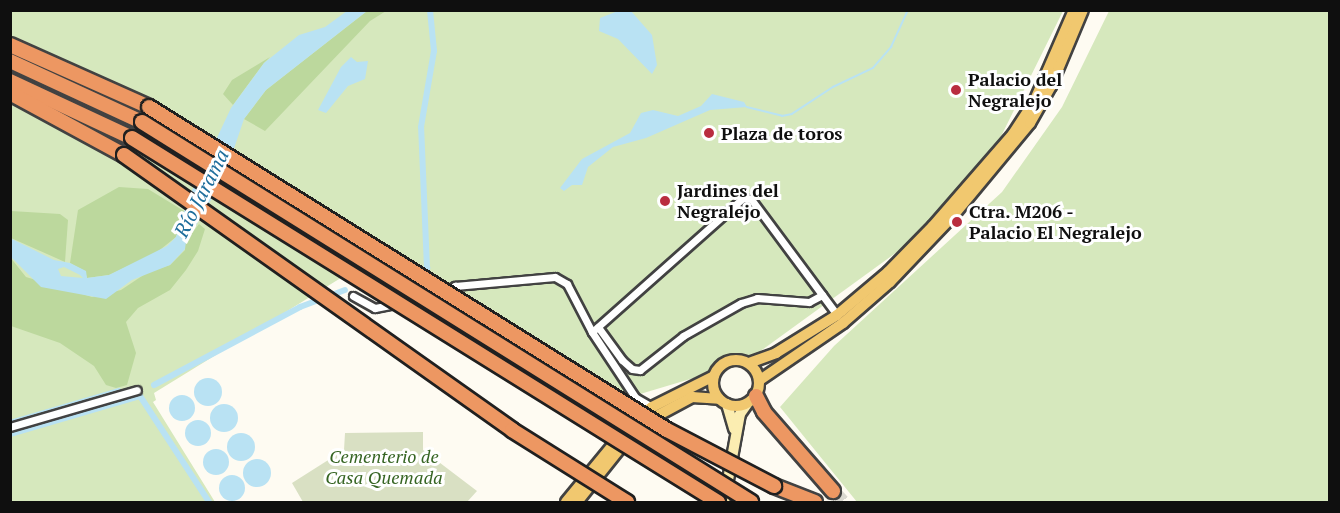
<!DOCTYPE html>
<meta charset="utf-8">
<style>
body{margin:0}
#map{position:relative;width:1340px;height:513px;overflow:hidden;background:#fefbf2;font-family:"PT Serif",serif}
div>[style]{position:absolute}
.green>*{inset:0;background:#d6e8bd}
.forest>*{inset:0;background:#bcd89d}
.cemetery>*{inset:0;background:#d9e0c3}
.water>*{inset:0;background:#b9e2f3}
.round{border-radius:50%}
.stream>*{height:1.5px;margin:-0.75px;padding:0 0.75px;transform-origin:0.75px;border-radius:0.75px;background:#b9e2f3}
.canal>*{height:6px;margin:-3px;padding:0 3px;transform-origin:3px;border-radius:3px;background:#b9e2f3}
.highway-tunnel>*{height:14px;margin-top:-7px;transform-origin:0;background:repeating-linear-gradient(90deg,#dad8d0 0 14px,transparent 0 21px)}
.roads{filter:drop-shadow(2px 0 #424242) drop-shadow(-2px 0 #424242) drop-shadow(0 2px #424242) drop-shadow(0 -2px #424242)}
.street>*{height:7px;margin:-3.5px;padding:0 3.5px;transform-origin:3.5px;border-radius:3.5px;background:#fff}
.secondary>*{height:10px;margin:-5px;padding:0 5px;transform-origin:5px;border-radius:5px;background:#fbedb1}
.primary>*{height:10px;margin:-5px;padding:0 5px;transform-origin:5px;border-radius:5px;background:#f1c86f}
.primary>.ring{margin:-5px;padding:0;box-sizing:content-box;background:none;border:10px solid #f1c86f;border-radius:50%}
.highway>*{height:14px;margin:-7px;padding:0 7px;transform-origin:7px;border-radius:7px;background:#ed9762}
.bridges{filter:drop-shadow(2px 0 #202020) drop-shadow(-2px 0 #202020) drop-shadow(0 2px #202020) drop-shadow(0 -2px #202020)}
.highway-bridge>*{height:14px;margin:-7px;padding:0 7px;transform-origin:7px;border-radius:7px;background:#ed9762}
.dots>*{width:16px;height:16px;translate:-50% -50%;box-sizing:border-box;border:3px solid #fff;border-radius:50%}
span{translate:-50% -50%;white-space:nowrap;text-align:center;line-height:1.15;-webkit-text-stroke:6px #fff;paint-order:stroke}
.poi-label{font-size:18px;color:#0f0f0f;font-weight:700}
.left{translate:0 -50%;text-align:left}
.park-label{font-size:18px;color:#356422;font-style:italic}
.water-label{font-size:20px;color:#1e6e9c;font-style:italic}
.frame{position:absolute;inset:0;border:12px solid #0f0f0f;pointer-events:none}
</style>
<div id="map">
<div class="green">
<i style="clip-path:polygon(10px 11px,1063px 11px,970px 199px,744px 363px,610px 403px,344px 276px,154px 393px,156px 400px,153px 402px,215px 502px,11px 502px)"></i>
<i style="clip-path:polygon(1109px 11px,1329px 11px,1329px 502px,857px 502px,780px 407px,834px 346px,1002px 192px,1062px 107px)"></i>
</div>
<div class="forest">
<i style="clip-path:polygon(367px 11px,386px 11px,370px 21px,265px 131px,244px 119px,266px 90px)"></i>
<i style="clip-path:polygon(270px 57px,264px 63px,233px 105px,223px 94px,232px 80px)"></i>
<i style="clip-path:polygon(119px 187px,148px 189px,184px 211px,176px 237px,156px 253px,109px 275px,87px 278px,85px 271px,70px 263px,78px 210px)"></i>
<i style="clip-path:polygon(11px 211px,60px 214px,68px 220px,65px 262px,11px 238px)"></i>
<i style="clip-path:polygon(199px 224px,205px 229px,198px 251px,186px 270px,170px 290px,138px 308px,126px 322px,136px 353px,127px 385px,116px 388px,106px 385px,94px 366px,60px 343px,11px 326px,10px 257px,26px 277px,92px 297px,121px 290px,148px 272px,170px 265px,185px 250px,185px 242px)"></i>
</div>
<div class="cemetery">
<i style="clip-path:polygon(423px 432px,423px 450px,477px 491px,467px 502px,303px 502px,292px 483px,344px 450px,345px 433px)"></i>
</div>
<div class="water">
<i style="clip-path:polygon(evenodd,347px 11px,367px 11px,266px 90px,244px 119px,224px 178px,186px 242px,185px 249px,170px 265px,132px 280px,106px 299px,41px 287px,11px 257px,10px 238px,54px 260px,70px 263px,86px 271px,87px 278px,109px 275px,167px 246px,176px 237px,188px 199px,231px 108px,264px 63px,299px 35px,325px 27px,347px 11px,64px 267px,80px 275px,83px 278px,61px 276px,58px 269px,64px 267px)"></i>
<i style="clip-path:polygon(618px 11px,631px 11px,652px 35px,657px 65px,652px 74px,618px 39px,599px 31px,600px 18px)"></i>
<i style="clip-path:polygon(351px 57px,357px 62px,368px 61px,365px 79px,348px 86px,326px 113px,318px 110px,341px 67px)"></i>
<i style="clip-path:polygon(712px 94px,744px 102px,747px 107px,710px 110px,646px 138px,613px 147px,588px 167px,582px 185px,572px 185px,564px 191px,560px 188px,582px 159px,630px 133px,641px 113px,653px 110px,678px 116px,701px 106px)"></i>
<i class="round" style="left:194px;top:378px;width:28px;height:28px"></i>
<i class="round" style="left:169px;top:395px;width:26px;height:26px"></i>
<i class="round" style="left:210px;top:404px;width:28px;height:28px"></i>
<i class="round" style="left:185px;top:420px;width:26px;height:26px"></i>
<i class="round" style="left:227px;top:433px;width:28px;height:28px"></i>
<i class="round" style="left:203px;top:449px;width:26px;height:26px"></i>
<i class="round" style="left:243px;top:459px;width:28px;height:28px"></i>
<i class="round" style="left:219px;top:475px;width:26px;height:26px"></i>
</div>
<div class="stream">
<i style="left:747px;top:107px;width:36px;rotate:14deg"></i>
<i style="left:782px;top:116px;width:10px;rotate:-11deg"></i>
<i style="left:792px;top:114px;width:49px;rotate:-33.4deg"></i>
<i style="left:833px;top:87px;width:44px;rotate:-25.4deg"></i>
<i style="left:873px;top:68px;width:28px;rotate:-49deg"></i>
<i style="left:891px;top:47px;width:41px;rotate:-65.3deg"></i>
<i style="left:10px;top:421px;width:114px;rotate:-16.4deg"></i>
</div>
<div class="canal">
<i style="left:424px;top:270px;width:4px;rotate:-34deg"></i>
<i style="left:427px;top:268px;width:141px;rotate:-92.4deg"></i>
<i style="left:421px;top:127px;width:77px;rotate:-80.3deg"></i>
<i style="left:434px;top:51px;width:41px;rotate:-95.6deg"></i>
<i style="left:154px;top:385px;width:166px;rotate:-28.1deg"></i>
<i style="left:300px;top:307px;width:48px;rotate:-20.7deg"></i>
<i style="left:10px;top:434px;width:135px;rotate:-16.3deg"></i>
<i style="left:140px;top:396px;width:126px;rotate:56.9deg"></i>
</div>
<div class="highway-tunnel">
<i style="left:833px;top:491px;width:15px;rotate:48deg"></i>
</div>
<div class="roads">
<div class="street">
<i style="left:353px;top:296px;width:25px;rotate:29deg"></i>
<i style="left:375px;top:308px;width:67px;rotate:-11.1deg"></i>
<i style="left:441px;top:295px;width:17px;rotate:-33deg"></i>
<i style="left:455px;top:286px;width:100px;rotate:-5.1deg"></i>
<i style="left:555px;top:277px;width:14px;rotate:30deg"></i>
<i style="left:567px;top:284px;width:54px;rotate:62.5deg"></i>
<i style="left:598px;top:327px;width:41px;rotate:54deg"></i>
<i style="left:622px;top:360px;width:13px;rotate:42deg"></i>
<i style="left:632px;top:369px;width:8px;rotate:7deg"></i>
<i style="left:640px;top:370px;width:55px;rotate:-38.3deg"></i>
<i style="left:683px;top:336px;width:67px;rotate:-29.6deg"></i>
<i style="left:741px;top:303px;width:17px;rotate:-17deg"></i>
<i style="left:757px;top:298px;width:52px;rotate:4.4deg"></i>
<i style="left:809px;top:302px;width:15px;rotate:-28deg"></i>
<i style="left:652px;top:407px;width:20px;rotate:-150deg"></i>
<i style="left:635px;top:397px;width:78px;rotate:-123.5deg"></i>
<i style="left:592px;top:332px;width:202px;rotate:-41.6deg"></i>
<i style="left:743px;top:198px;width:8px;rotate:7deg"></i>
<i style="left:751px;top:199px;width:144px;rotate:53.4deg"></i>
<i style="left:10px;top:427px;width:132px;rotate:-16.2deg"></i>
</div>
<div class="secondary">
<i style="left:727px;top:404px;width:26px;rotate:74deg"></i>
<i style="left:724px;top:502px;width:89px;rotate:-79.7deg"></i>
<i style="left:740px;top:414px;width:12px;rotate:-55deg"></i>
</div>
<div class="primary">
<i class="ring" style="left:713px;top:360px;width:36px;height:36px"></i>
<i style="left:749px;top:363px;width:29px;rotate:-20deg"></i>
<i style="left:776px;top:353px;width:72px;rotate:-31.9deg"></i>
<i style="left:837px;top:315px;width:67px;rotate:-40.1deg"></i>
<i style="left:888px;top:272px;width:64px;rotate:-45.6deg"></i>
<i style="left:933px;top:226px;width:122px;rotate:-49deg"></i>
<i style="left:1013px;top:134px;width:38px;rotate:-57deg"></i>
<i style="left:1034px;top:102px;width:100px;rotate:-66.5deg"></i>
<i style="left:760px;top:380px;width:101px;rotate:-34.5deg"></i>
<i style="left:843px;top:323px;width:62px;rotate:-41.1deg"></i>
<i style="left:890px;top:282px;width:90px;rotate:-46.4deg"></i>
<i style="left:952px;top:217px;width:122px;rotate:-50.3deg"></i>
<i style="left:1030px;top:123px;width:43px;rotate:-60.4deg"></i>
<i style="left:1051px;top:86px;width:82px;rotate:-67.2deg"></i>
<i style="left:566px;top:502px;width:104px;rotate:-50.5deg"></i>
<i style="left:632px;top:422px;width:25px;rotate:-37deg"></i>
<i style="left:652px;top:407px;width:69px;rotate:-26.6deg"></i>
<i style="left:577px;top:502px;width:83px;rotate:-51.3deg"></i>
<i style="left:629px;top:437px;width:28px;rotate:-39deg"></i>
<i style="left:651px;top:419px;width:47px;rotate:-28.2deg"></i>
<i style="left:692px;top:397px;width:27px;rotate:4deg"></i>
</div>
<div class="highway">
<i style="left:10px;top:45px;width:152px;rotate:24deg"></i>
<i style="left:10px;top:61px;width:145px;rotate:24.8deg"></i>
<i style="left:10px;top:81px;width:135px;rotate:25deg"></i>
<i style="left:10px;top:93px;width:130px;rotate:28.5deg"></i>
<i style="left:756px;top:396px;width:18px;rotate:63deg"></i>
<i style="left:764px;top:412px;width:105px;rotate:48.9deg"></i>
<i style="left:774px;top:486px;width:44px;rotate:21.3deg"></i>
</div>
</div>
<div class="bridges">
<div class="highway-bridge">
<i style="left:149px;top:107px;width:610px;rotate:31.95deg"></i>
<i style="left:667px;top:430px;width:121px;rotate:27.6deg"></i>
<i style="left:142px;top:122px;width:718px;rotate:31.96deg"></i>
<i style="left:132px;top:138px;width:690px;rotate:31.85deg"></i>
<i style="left:124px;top:155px;width:476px;rotate:35.3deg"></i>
<i style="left:512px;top:430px;width:136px;rotate:32.1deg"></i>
</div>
</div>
<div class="dots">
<i style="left:956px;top:90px;background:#b92d3f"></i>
<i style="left:709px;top:133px;background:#b92d3f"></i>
<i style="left:665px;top:201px;background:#b92d3f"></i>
<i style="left:957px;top:222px;background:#b92d3f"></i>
</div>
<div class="poi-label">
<span class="left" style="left:968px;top:90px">Palacio del<br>Negralejo</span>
<span class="left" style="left:721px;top:133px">Plaza de toros</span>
<span class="left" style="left:677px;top:201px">Jardines del<br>Negralejo</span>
<span class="left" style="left:969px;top:222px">Ctra. M206 -<br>Palacio El Negralejo</span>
</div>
<div class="park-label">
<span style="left:384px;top:467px">Cementerio de<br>Casa Quemada</span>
</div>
<div class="water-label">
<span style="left:201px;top:193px;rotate:-63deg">Río Jarama</span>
</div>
<div class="frame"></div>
</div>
